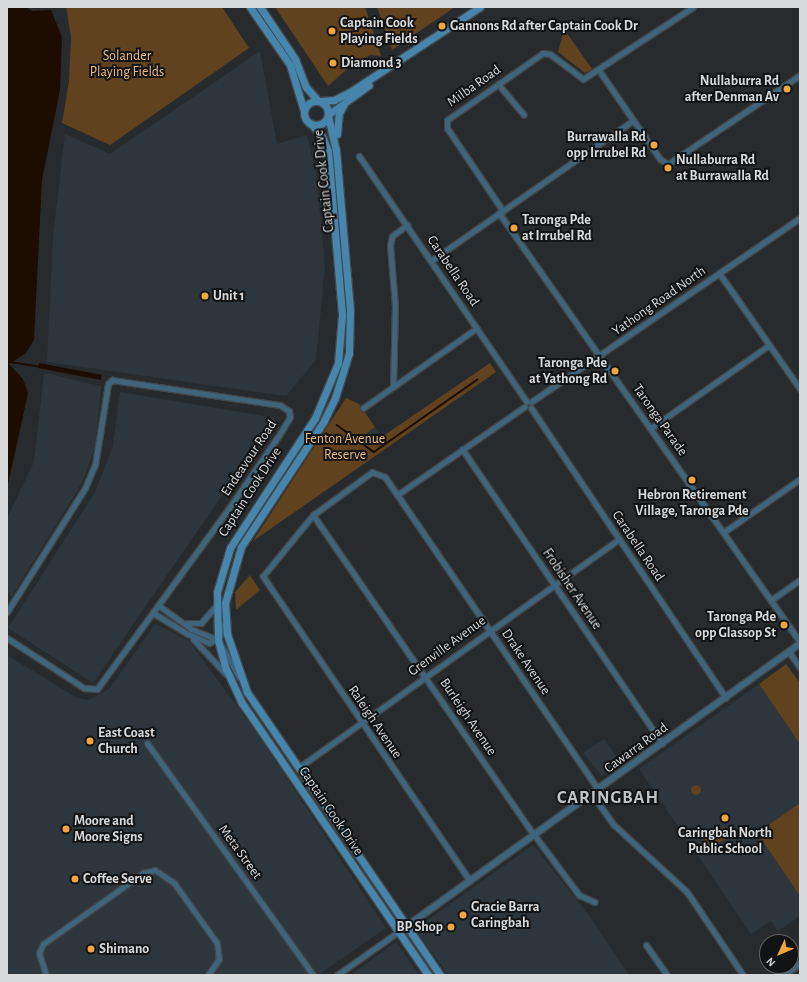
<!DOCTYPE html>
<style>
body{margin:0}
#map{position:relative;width:807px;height:982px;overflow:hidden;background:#282b2d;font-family:"Alegreya Sans",sans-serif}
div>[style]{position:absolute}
.built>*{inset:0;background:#2c363c}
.green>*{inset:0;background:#60421e}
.round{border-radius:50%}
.water>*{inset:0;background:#1d0d00}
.stream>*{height:1.5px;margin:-0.75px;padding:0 0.75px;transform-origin:0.75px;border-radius:0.75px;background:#1d0d00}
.roads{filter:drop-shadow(1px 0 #444749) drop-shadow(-1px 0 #444749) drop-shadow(0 1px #444749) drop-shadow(0 -1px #444749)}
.minor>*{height:5px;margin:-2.5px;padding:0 2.5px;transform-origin:2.5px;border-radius:2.5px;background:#3f657d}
.tertiary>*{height:6px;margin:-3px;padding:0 3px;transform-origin:3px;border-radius:3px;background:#3f657d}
.secondary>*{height:7px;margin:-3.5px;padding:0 3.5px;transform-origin:3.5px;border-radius:3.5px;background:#4685ac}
.secondary>.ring{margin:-3.5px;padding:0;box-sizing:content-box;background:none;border:7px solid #4685ac;border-radius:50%}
.dots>*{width:11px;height:11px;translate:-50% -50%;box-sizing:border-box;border:2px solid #121314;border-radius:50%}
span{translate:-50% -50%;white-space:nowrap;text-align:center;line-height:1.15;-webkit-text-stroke:4px #121314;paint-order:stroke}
.poi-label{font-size:14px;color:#d7d9db;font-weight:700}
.left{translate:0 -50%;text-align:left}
.right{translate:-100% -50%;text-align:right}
.park-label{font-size:14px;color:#f1bb7e}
.street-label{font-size:14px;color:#d7d9db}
.district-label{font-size:18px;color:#c0c4c7;font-weight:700;letter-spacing:1px}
.frame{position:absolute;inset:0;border:8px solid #d7d9db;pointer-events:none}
.north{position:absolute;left:759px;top:934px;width:40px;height:40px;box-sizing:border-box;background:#121314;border:1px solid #616264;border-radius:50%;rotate:226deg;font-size:11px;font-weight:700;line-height:16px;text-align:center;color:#d7d9db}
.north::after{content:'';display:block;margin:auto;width:14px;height:18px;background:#f2a541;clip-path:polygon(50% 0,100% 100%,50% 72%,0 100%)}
</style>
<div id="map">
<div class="built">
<i style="clip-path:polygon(260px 51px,277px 144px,307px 135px,316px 173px,325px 266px,316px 360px,286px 396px,47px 362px,53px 236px,65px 134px,110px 154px)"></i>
<i style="clip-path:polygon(44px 373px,101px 386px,96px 444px,83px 481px,12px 596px,7px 593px,7px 518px,34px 462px)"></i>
<i style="clip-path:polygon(120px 392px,275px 418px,93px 683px,8px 628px,95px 492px,113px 446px)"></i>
<i style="clip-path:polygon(375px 427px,382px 437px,372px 443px,366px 434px)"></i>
<i style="clip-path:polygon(155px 624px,189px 641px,256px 732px,386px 928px,318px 975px,7px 975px,7px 655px,77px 698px,88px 700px,109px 689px)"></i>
<i style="clip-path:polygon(759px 684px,800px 744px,800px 803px,757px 833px,800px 896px,800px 916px,778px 931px,771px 921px,751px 934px,639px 769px)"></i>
<i style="clip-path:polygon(604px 739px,620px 762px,602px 776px,583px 753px)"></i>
<i style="clip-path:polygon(533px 845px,589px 915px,629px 975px,448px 975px,415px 929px)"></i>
<i style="clip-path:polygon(396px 942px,419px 975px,350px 975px)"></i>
</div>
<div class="green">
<i style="clip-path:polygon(66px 7px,222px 7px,249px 48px,110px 145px,62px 123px,69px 81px,71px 37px)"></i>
<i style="clip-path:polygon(275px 7px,365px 7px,381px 56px,370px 55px,352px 65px,328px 86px)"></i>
<i style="clip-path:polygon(377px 7px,455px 7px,392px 50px)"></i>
<i style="clip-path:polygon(564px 29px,592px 69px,585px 73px,558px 52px)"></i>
<i style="clip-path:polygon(490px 363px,496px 372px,253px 541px,346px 398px,359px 404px,375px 427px,366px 434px,373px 443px)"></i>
<i style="clip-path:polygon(250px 575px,260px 590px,236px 610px,235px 592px)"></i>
<i style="clip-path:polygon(786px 664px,800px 683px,800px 744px,759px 684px)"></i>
<i class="round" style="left:691px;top:785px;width:10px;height:10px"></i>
<i style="clip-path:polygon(800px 803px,800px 896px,757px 833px)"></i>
<i style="clip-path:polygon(724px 827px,729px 838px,707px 848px,702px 836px)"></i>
</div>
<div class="water">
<i style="clip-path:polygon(7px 7px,26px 7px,32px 11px,51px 10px,62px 37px,60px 90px,42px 180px,34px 340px,26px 353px,9px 364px,23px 379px,28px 393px,7px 489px)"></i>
<i style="clip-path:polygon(39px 363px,102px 375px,101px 380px,38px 368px)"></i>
</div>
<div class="stream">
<i style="left:10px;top:362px;width:30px;rotate:9deg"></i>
<i style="left:337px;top:425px;width:46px;rotate:36.1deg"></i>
<i style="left:374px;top:452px;width:126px;rotate:-35deg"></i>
</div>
<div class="roads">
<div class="minor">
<i style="left:600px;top:72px;width:106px;rotate:55.4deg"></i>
<i style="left:660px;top:159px;width:9px;rotate:32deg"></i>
<i style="left:668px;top:164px;width:159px;rotate:-34deg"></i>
<i style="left:498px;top:84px;width:40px;rotate:50deg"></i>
<i style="left:359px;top:156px;width:297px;rotate:55.7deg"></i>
<i style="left:503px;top:211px;width:100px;rotate:-124deg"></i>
<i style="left:447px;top:128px;width:8px;rotate:-90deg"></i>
<i style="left:447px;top:120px;width:117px;rotate:-34.9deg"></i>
<i style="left:543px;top:53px;width:7px;rotate:8deg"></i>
<i style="left:550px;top:54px;width:41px;rotate:37.1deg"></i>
<i style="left:583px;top:79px;width:131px;rotate:-33.2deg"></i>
<i style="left:499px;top:213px;width:524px;rotate:54.95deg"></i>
<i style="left:432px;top:260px;width:244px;rotate:-34.8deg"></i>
<i style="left:719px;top:273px;width:141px;rotate:55.1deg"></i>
<i style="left:393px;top:387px;width:81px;rotate:-88.6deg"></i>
<i style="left:395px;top:306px;width:61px;rotate:-94.7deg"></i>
<i style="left:390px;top:245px;width:9px;rotate:-77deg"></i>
<i style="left:392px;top:236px;width:19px;rotate:-36deg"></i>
<i style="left:531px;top:402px;width:326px;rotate:-34.4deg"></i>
<i style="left:363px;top:408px;width:139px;rotate:-35.1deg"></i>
<i style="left:531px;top:408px;width:349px;rotate:56.1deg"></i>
<i style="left:651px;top:428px;width:144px;rotate:-35.1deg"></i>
<i style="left:462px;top:449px;width:356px;rotate:55.8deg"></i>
<i style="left:397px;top:495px;width:155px;rotate:-34.7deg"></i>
<i style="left:313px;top:515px;width:385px;rotate:55.4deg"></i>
<i style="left:532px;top:832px;width:79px;rotate:53.3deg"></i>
<i style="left:579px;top:895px;width:17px;rotate:24deg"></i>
<i style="left:724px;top:532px;width:93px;rotate:-34.9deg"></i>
<i style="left:771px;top:600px;width:35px;rotate:-35deg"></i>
<i style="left:158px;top:605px;width:41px;rotate:36deg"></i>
<i style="left:191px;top:629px;width:29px;rotate:22deg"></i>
<i style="left:218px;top:640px;width:43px;rotate:60.4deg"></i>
<i style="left:7px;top:612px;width:146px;rotate:-57.8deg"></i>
<i style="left:85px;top:488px;width:25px;rotate:-67deg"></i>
<i style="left:95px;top:465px;width:82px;rotate:-80.9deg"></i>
<i style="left:108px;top:384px;width:6px;rotate:-45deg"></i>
<i style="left:112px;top:380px;width:170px;rotate:8.5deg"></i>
<i style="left:280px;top:405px;width:11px;rotate:34deg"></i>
<i style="left:289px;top:411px;width:6px;rotate:81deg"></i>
<i style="left:290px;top:417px;width:21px;rotate:121deg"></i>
<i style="left:279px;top:435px;width:88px;rotate:124.4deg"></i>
<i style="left:229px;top:508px;width:224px;rotate:126.1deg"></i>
<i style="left:97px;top:689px;width:13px;rotate:-176deg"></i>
<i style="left:84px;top:688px;width:92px;rotate:-147deg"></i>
<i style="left:153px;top:613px;width:41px;rotate:31deg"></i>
<i style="left:188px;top:634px;width:23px;rotate:23deg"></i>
<i style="left:209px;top:643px;width:12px;rotate:-31deg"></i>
<i style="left:219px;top:637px;width:17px;rotate:-69deg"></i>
<i style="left:186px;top:623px;width:15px"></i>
<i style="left:201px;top:623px;width:21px;rotate:-49deg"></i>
<i style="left:193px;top:639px;width:48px;rotate:46.7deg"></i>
<i style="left:789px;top:652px;width:19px;rotate:55deg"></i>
<i style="left:147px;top:743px;width:285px;rotate:54.4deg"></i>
<i style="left:298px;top:768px;width:394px;rotate:-35.5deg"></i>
<i style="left:592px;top:794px;width:38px;rotate:55deg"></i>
<i style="left:614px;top:825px;width:99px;rotate:42.5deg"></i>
<i style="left:687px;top:892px;width:100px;rotate:56deg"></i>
<i style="left:470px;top:881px;width:369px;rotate:-124.2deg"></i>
<i style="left:263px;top:576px;width:79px;rotate:-50.7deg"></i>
<i style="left:313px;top:515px;width:73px;rotate:-36.1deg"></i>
<i style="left:372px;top:472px;width:14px;rotate:21deg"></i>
<i style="left:385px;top:477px;width:378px;rotate:55.7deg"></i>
<i style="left:646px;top:945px;width:37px;rotate:55deg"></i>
<i style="left:46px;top:975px;width:23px;rotate:-108deg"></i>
<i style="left:39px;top:953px;width:10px;rotate:-66deg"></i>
<i style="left:43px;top:944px;width:123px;rotate:-35.4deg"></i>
<i style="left:143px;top:873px;width:12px;rotate:-14deg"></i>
<i style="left:155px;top:870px;width:23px;rotate:34deg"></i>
<i style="left:174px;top:883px;width:74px;rotate:54.4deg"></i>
<i style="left:217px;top:943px;width:16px;rotate:83deg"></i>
<i style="left:219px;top:959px;width:19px;rotate:125deg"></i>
<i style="left:337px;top:975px;width:75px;rotate:-35.2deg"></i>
</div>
<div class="tertiary">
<i style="left:407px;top:926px;width:484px;rotate:-35.7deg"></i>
<i style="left:784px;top:975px;width:19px;rotate:-35deg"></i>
</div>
<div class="secondary">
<i style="left:250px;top:7px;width:70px;rotate:55.4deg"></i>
<i style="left:290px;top:65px;width:48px;rotate:73.1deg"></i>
<i style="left:260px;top:7px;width:63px;rotate:56.1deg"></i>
<i style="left:295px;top:59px;width:30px;rotate:69deg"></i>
<i style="left:306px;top:87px;width:18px;rotate:49deg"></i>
<i class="ring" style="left:304px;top:101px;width:17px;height:17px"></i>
<i style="left:320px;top:101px;width:14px;rotate:-4deg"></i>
<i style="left:334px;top:100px;width:18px;rotate:-27deg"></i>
<i style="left:350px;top:92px;width:155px;rotate:-33.2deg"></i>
<i style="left:329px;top:114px;width:49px;rotate:-35.9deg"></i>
<i style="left:328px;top:116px;width:35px;rotate:77deg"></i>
<i style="left:336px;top:150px;width:162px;rotate:85deg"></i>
<i style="left:350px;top:311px;width:42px;rotate:91.4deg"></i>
<i style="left:349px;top:353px;width:47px;rotate:107.3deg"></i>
<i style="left:335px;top:398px;width:25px;rotate:116deg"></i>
<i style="left:324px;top:421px;width:151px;rotate:123.4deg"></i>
<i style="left:241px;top:547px;width:58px;rotate:105.9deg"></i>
<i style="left:225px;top:603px;width:31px;rotate:86deg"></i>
<i style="left:227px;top:634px;width:61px;rotate:71deg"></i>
<i style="left:247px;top:692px;width:343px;rotate:55.7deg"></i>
<i style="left:312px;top:125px;width:15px;rotate:48deg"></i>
<i style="left:322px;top:136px;width:16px;rotate:68deg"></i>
<i style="left:328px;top:151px;width:165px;rotate:85.1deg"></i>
<i style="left:342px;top:315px;width:48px;rotate:94.8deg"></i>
<i style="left:338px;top:363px;width:60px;rotate:112.7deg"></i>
<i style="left:315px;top:418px;width:155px;rotate:123.2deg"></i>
<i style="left:230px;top:548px;width:46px;rotate:106.5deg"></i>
<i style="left:217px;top:592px;width:48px;rotate:88.8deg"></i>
<i style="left:218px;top:640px;width:30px;rotate:75deg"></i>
<i style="left:226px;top:669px;width:38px;rotate:65deg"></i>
<i style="left:242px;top:703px;width:330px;rotate:55.6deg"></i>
<i style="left:337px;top:134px;width:21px;rotate:-85deg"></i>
<i style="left:339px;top:113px;width:10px;rotate:-61deg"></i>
</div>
</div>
<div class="dots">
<i style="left:442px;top:26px;background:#f2a541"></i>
<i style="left:332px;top:31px;background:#f2a541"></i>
<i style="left:333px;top:63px;background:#f2a541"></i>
<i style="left:787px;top:89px;background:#f2a541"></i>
<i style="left:654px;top:145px;background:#f2a541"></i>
<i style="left:668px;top:168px;background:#f2a541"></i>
<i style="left:514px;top:228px;background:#f2a541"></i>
<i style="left:205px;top:296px;background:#f2a541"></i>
<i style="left:615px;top:371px;background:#f2a541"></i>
<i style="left:692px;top:480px;background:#f2a541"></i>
<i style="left:784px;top:625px;background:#f2a541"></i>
<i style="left:90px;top:741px;background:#f2a541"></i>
<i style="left:725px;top:818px;background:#f2a541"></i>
<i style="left:66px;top:829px;background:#f2a541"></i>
<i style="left:75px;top:879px;background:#f2a541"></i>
<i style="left:463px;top:915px;background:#f2a541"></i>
<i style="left:451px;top:927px;background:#f2a541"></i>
<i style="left:91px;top:949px;background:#f2a541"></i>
</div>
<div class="poi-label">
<span class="left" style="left:340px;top:31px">Captain Cook<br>Playing Fields</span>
<span class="left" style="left:450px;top:26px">Gannons Rd after Captain Cook Dr</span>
<span class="left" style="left:341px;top:63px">Diamond 3</span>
<span class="right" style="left:779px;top:89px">Nullaburra Rd<br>after Denman Av</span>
<span class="right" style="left:646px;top:145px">Burrawalla Rd<br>opp Irrubel Rd</span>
<span class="left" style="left:676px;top:168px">Nullaburra Rd<br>at Burrawalla Rd</span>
<span class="left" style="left:522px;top:228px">Taronga Pde<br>at Irrubel Rd</span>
<span class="left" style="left:213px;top:296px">Unit 1</span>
<span class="right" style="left:607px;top:371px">Taronga Pde<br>at Yathong Rd</span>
<span style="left:692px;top:503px">Hebron Retirement<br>Village, Taronga Pde</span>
<span class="right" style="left:776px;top:625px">Taronga Pde<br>opp Glassop St</span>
<span class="left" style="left:98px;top:741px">East Coast<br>Church</span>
<span class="left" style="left:74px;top:829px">Moore and<br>Moore Signs</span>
<span style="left:725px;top:841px">Caringbah North<br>Public School</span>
<span class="left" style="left:83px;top:879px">Coffee Serve</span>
<span class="left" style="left:471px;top:915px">Gracie Barra<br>Caringbah</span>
<span class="right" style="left:443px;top:927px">BP Shop</span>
<span class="left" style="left:99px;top:949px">Shimano</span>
</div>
<div class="park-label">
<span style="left:127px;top:64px">Solander<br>Playing Fields</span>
<span style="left:345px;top:447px">Fenton Avenue<br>Reserve</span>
</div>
<div class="street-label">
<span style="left:474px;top:86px;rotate:-35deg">Milba Road</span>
<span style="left:324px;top:181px;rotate:-96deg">Captain Cook Drive</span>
<span style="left:453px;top:271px;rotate:56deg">Carabella Road</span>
<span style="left:659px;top:301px;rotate:-35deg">Yathong Road North</span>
<span style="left:660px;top:420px;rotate:55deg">Taronga Parade</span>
<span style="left:249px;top:458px;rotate:-56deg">Endeavour Road</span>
<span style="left:250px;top:492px;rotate:-57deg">Captain Cook Drive</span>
<span style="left:638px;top:546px;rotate:56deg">Carabella Road</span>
<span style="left:572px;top:589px;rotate:56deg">Frobisher Avenue</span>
<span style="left:447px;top:646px;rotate:-36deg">Grenville Avenue</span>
<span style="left:526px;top:662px;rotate:56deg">Drake Avenue</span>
<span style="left:468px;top:717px;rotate:56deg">Burleigh Avenue</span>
<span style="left:375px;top:722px;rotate:56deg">Raleigh Avenue</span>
<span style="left:636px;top:748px;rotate:-36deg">Cawarra Road</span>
<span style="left:331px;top:811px;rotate:56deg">Captain Cook Drive</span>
<span style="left:240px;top:852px;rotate:54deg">Meta Street</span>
</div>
<div class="district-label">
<span style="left:608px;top:798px">CARINGBAH</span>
</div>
<div class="frame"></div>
<div class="north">N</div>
</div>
